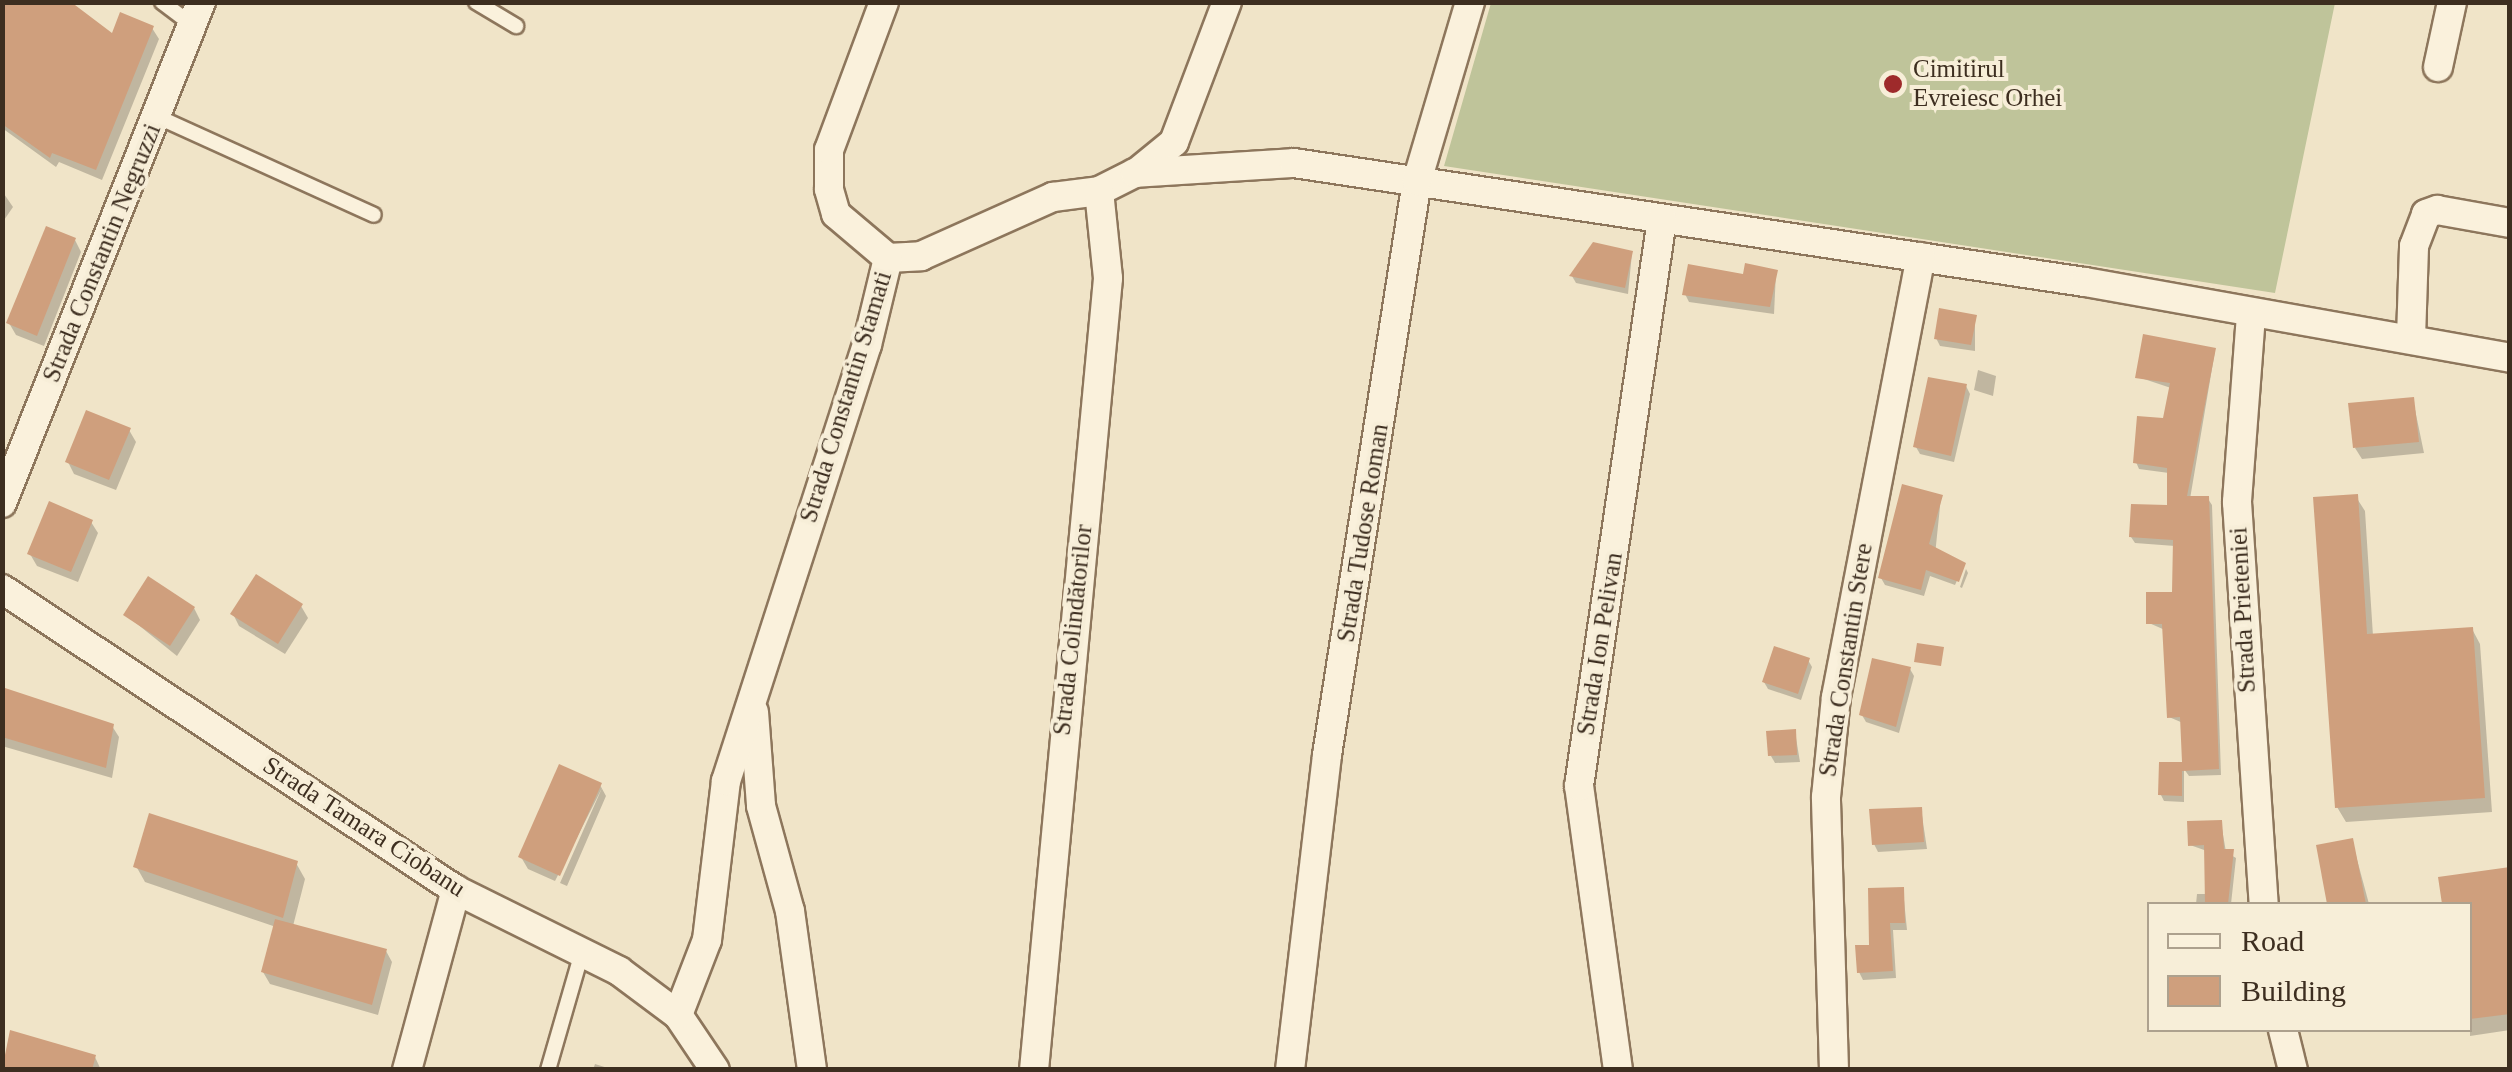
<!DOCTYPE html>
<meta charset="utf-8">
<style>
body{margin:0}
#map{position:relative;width:2512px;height:1072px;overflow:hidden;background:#f0e4c8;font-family:Georgia,serif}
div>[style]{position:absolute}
.cemetery>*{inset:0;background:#bfc49a}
.shadow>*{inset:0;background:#0003}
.building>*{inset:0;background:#cf9f7d}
.roads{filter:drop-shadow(2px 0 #8d765c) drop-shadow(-2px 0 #8d765c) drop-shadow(0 2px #8d765c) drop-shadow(0 -2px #8d765c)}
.lane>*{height:14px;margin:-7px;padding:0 7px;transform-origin:7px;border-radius:7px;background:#faf1dc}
.street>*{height:28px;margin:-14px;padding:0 14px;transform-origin:14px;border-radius:14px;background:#faf1dc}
.dots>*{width:28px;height:28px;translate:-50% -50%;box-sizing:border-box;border:5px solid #f7eed8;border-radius:50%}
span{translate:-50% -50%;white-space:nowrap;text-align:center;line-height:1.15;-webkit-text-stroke:8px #f7eed8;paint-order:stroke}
.poi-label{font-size:25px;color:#3d2e20}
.left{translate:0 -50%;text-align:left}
.street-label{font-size:25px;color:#3d2e20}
.frame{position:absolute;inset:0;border:5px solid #3d2e20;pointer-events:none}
.legend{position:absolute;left:2147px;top:902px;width:325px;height:130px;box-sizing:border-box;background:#f7eed8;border:2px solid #ada18e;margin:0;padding:12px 18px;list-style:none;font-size:30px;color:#3d2e20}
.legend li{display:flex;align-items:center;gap:20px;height:50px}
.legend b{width:50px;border:2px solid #ada18e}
</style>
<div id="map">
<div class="cemetery">
<i style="clip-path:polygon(1491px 3px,1491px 2px,2335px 3px,2275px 293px,1444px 166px)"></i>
</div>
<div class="shadow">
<i style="clip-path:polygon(2px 26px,113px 37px,152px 28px,159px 39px,102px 180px,59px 162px,56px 167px,2px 128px)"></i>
<i style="clip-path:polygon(2px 191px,13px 207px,2px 223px)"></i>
<i style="clip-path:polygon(75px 240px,81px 252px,44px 346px,16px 335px,9px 323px)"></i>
<i style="clip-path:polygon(1632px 253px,1628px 294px,1576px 283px,1572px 276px)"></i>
<i style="clip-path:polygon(1776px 272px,1774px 314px,1689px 302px,1685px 294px)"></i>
<i style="clip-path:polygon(1975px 317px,1975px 351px,1940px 346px,1936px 338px)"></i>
<i style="clip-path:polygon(2215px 351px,2190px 499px,2208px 499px,2212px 505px,2221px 775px,2189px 776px,2184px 769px,2184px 802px,2164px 801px,2161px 795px,2185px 765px,2183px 723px,2169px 717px,2165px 630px,2149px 623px,2174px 595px,2175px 546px,2135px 543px,2131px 537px,2169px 507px,2169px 473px,2139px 469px,2136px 462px,2165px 421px,2171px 388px,2138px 377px)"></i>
<i style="clip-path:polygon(1978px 370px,1996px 376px,1993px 396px,1974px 390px)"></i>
<i style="clip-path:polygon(1966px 386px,1970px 394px,1954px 462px,1920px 454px,1916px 447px)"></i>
<i style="clip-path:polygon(2413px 400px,2424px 453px,2362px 459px,2355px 448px)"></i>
<i style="clip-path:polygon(129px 430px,136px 442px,116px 490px,74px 474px,68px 462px)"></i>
<i style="clip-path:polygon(1941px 497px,1935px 555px,1964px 565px,1955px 585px,1930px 576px,1924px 596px,1885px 585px,1881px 578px)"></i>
<i style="clip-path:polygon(2356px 497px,2365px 511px,2373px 636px,2472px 629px,2480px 644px,2492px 812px,2346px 822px,2337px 807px)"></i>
<i style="clip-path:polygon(91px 522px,98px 533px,78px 582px,37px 566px,30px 554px)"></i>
<i style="clip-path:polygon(1966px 569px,1968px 573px,1962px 588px,1960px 587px)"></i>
<i style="clip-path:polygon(301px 606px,308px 618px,285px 654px,239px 626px,233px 614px)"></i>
<i style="clip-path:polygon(194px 608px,200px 620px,177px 656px,126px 615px)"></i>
<i style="clip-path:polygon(1808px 660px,1812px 667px,1801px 700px,1768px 689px,1764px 682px)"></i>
<i style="clip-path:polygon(1910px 669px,1914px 676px,1899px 733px,1866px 722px,1862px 715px)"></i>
<i style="clip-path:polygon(2px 695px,112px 726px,119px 737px,112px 778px,2px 746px)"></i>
<i style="clip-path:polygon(1795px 732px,1800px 762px,1775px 763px,1771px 756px)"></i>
<i style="clip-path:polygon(600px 785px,606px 796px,567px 886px,560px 883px,602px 788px,555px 881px,528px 869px,521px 857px)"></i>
<i style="clip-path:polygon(1921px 809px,1927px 849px,1878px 852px,1874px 844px)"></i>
<i style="clip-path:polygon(2221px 823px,2226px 852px,2236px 858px,2231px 904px,2196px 904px,2197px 894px,2207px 894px,2207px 851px,2190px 845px)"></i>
<i style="clip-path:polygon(2352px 841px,2369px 904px,2330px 904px,2319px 847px)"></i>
<i style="clip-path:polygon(296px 863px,305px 879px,293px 926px,386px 951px,392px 962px,378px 1015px,270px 984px,263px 972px,276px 927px,145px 882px,136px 866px)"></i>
<i style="clip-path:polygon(2510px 870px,2510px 1030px,2470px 1036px,2470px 904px,2445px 904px,2441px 879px)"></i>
<i style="clip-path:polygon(1903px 890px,1907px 930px,1893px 930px,1896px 978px,1863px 980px,1859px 972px)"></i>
<i style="clip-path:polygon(95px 1057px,101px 1070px,2px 1070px)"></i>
<i style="clip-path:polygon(595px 1064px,614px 1070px,593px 1070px)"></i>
</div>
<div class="building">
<i style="clip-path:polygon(2px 2px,71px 2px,112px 33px,120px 12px,154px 26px,96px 170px,52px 153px,50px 158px,2px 124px)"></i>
<i style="clip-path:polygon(46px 226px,76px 238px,37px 336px,6px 323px)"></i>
<i style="clip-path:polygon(1593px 242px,1633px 251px,1625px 288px,1569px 276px)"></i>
<i style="clip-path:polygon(1745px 263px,1778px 270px,1770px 307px,1682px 295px,1688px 264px,1743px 274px)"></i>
<i style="clip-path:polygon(1939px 308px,1977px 315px,1971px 345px,1934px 339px)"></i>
<i style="clip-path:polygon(2143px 334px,2216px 348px,2187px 496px,2209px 496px,2219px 769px,2182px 771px,2182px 764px,2182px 796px,2158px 795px,2159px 762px,2182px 762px,2180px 717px,2167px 718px,2162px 624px,2146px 624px,2146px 592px,2172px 592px,2173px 540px,2129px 537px,2131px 504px,2167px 505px,2167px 468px,2133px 463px,2137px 416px,2163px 418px,2170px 383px,2135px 378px)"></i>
<i style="clip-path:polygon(1928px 377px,1967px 384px,1951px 456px,1913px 447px)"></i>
<i style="clip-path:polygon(2414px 397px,2419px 442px,2353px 448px,2348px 403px)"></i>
<i style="clip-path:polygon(86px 410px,131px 428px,109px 480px,65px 462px)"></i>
<i style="clip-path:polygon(1902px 484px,1943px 495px,1929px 544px,1966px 563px,1959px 582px,1926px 570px,1921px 590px,1878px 578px)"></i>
<i style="clip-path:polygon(2358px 494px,2367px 634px,2473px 627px,2485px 798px,2335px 808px,2313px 497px)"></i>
<i style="clip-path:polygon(49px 501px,93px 520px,71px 572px,27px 554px)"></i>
<i style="clip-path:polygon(256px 574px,303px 604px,278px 644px,230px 614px)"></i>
<i style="clip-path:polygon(148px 576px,195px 607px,170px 646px,123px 615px)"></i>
<i style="clip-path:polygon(1917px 643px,1944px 647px,1941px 666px,1914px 662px)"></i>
<i style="clip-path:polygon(1774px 646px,1810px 658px,1798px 694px,1762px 682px)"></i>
<i style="clip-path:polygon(1872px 658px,1911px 667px,1896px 727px,1859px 715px)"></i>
<i style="clip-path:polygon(2px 687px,114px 724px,106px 768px,2px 737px)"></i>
<i style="clip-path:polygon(1796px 729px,1797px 755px,1768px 756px,1766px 731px)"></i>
<i style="clip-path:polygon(559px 764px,602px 783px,560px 876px,518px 857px)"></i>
<i style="clip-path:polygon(1922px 807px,1924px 842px,1872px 845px,1869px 809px)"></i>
<i style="clip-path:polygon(149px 813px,298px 861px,283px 918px,133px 867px)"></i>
<i style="clip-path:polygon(2222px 820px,2224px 849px,2234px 849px,2228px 904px,2205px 904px,2204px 845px,2188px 846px,2187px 821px)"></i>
<i style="clip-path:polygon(2353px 838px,2366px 904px,2327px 904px,2316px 845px)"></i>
<i style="clip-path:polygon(2510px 867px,2510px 1014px,2470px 1019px,2470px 904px,2442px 904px,2438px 877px)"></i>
<i style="clip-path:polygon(1904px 887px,1905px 923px,1890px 923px,1893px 971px,1857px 973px,1855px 945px,1869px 945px,1868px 888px)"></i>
<i style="clip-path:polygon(275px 919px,387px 949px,372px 1005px,261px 972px)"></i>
<i style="clip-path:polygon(10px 1030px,96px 1055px,92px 1070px,2px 1070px)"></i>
</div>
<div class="roads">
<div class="lane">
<i style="left:162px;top:2px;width:38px;rotate:37deg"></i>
<i style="left:476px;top:2px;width:47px;rotate:31deg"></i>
<i style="left:156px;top:116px;width:239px;rotate:24.4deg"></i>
<i style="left:548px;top:1070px;width:123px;rotate:-73.9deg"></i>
</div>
<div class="street">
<i style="left:2438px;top:67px;width:66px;rotate:-77.8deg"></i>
<i style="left:1136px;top:173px;width:49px;rotate:-39.2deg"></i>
<i style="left:1174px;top:142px;width:150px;rotate:-69.3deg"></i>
<i style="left:888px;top:258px;width:33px;rotate:-3deg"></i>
<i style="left:921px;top:256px;width:145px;rotate:-24.1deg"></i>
<i style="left:1053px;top:197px;width:46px;rotate:-7.4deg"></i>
<i style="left:1099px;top:191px;width:40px;rotate:-26.6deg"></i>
<i style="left:1135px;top:173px;width:159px;rotate:-3.6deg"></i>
<i style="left:1294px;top:163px;width:800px;rotate:8.56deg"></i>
<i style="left:2085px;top:282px;width:432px;rotate:10.1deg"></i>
<i style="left:2251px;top:315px;width:188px;rotate:94.3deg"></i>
<i style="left:2237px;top:502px;width:403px;rotate:86.2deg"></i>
<i style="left:2411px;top:338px;width:92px;rotate:-88.1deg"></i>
<i style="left:2414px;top:246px;width:34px;rotate:-69deg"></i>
<i style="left:2426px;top:214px;width:12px;rotate:-20deg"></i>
<i style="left:2437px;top:210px;width:74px;rotate:10.1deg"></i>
<i style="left:2px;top:503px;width:539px;rotate:-68.34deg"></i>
<i style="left:2px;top:589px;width:545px;rotate:33.54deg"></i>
<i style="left:456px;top:890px;width:182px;rotate:26.4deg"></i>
<i style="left:619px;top:971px;width:74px;rotate:36.7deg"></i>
<i style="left:678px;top:1015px;width:66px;rotate:56.1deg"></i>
<i style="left:754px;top:712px;width:94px;rotate:85.7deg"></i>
<i style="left:761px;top:806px;width:109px;rotate:74.6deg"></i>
<i style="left:790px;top:911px;width:161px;rotate:82.1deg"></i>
<i style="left:678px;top:1015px;width:80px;rotate:-68.9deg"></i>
<i style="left:707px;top:940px;width:160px;rotate:-83.2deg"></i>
<i style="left:726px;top:781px;width:458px;rotate:-72.1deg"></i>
<i style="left:867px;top:345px;width:89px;rotate:-76.4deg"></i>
<i style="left:888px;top:258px;width:68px;rotate:-139.8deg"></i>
<i style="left:836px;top:214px;width:26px;rotate:-106deg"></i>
<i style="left:829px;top:189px;width:39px;rotate:-90deg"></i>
<i style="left:829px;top:150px;width:158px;rotate:-69.6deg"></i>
<i style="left:2283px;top:1030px;width:41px;rotate:76deg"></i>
<i style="left:407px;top:1070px;width:187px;rotate:-74.8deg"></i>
<i style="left:1034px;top:1070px;width:795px;rotate:-84.66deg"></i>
<i style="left:1108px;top:278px;width:87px;rotate:-95.9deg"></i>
<i style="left:1290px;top:1070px;width:317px;rotate:-83.3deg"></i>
<i style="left:1327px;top:755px;width:581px;rotate:-81.09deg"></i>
<i style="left:1417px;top:181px;width:187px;rotate:-73.5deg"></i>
<i style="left:1618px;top:1070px;width:287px;rotate:-97.8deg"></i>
<i style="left:1579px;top:786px;width:573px;rotate:-81.67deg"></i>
<i style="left:1834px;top:1070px;width:273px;rotate:-91.7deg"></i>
<i style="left:1826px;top:797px;width:100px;rotate:-84.3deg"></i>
<i style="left:1836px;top:697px;width:448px;rotate:-79.1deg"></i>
</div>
</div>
<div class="dots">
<i style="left:1893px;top:84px;background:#9e2a2b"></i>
</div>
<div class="poi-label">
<span class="left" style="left:1913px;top:84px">Cimitirul<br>Evreiesc Orhei</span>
</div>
<div class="street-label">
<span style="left:102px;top:253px;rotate:-68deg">Strada Constantin Negruzzi</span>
<span style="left:846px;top:397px;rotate:-73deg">Strada Constantin Stamati</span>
<span style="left:1363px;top:533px;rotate:-81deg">Strada Tudose Roman</span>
<span style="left:2243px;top:610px;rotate:-93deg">Strada Prieteniei</span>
<span style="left:1073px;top:630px;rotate:-84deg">Strada Colindătorilor</span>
<span style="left:1600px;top:644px;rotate:-81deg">Strada Ion Pelivan</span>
<span style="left:1846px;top:660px;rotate:-81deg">Strada Constantin Stere</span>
<span style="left:364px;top:827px;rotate:33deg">Strada Tamara Ciobanu</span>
</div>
<div class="frame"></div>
<ul class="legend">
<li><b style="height:12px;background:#faf1dc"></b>Road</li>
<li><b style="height:28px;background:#cf9f7d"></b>Building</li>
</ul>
</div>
